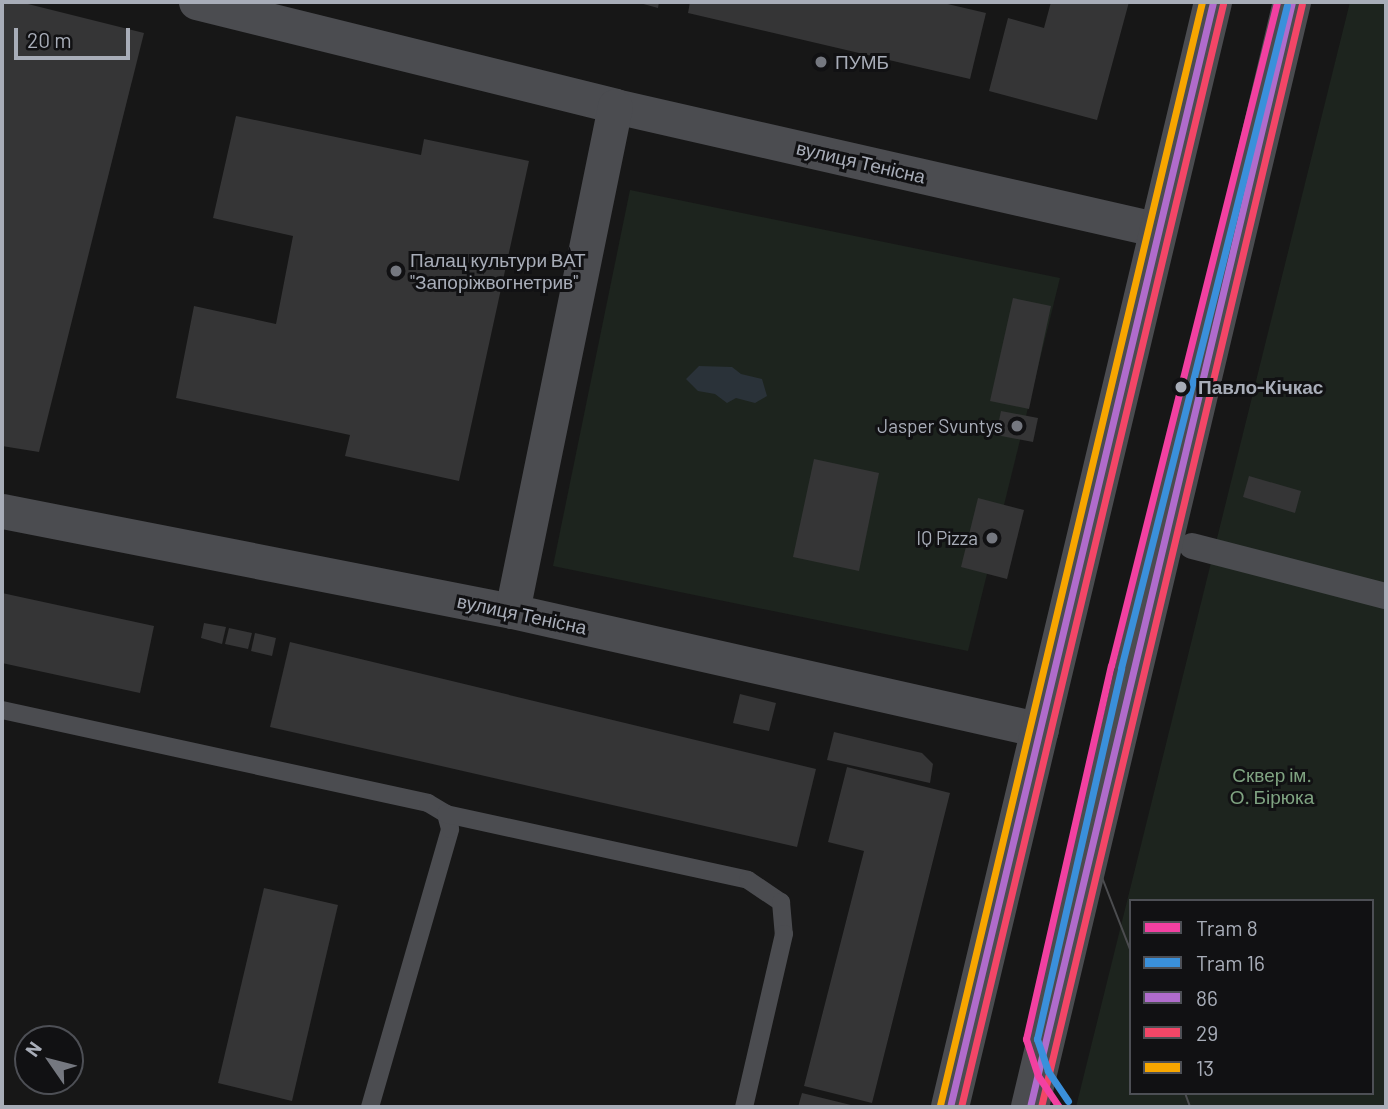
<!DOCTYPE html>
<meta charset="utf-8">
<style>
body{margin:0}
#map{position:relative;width:1388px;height:1109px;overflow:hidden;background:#171717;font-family:Barlow,sans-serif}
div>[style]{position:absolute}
.green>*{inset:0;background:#1d241e}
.water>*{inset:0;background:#2a3239}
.building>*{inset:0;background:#353536}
.service>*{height:18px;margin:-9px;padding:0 9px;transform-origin:9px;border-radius:9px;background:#4b4c50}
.pedestrian>*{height:26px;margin:-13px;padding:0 13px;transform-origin:13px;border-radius:13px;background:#4b4c50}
.minor>*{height:35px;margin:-17.5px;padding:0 17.5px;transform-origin:17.5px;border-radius:17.5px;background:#4b4c50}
.tertiary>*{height:38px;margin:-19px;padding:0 19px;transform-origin:19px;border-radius:19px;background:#4b4c50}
.tram>*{height:2px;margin:-1px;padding:0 1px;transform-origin:1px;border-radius:1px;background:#4b4c4f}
.bus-1>*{height:7px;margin:-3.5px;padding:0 3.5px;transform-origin:3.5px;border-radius:3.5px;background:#b06ccc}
.bus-2>*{height:7px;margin:-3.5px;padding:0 3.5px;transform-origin:3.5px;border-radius:3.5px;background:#f34667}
.bus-3>*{height:7px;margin:-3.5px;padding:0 3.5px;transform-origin:3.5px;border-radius:3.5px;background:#f7a600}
.tram-1>*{height:7px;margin:-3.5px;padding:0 3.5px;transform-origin:3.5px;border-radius:3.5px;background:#f240a1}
.tram-2>*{height:7px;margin:-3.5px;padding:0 3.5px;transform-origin:3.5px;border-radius:3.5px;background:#3a90db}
.dots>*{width:19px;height:19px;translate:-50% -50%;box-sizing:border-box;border:4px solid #111113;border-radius:50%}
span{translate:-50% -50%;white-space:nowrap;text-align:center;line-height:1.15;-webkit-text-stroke:6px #111113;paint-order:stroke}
.poi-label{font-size:19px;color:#a8adb8}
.left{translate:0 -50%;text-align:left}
.right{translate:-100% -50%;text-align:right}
.street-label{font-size:19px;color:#a8adb8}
.stop-label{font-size:19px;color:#a8adb8;font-weight:700}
.park-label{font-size:19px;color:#7fa381}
.frame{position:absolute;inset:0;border:4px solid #a8adb8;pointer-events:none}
.legend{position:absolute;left:1129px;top:899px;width:245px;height:196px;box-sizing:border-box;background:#111113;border:2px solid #4d4f55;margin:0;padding:9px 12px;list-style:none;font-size:21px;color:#a8adb8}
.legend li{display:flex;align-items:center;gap:14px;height:35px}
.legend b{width:35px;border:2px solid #4d4f55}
.north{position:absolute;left:14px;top:1025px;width:70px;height:70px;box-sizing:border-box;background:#111113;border:2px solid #4d4f55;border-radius:50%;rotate:305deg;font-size:19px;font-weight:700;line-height:28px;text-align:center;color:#a8adb8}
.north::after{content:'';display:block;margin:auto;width:24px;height:32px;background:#757880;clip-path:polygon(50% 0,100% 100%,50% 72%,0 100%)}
.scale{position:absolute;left:14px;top:28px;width:116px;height:32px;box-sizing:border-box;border:4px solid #a8adb8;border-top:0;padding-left:9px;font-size:21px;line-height:24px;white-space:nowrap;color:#a8adb8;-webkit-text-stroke:5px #111113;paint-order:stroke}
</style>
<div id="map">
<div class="green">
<i style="clip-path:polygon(evenodd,1350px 2px,1386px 2px,1386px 1107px,1076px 1107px,1350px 2px,1131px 901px,1372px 901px,1372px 1093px,1131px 1093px,1131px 901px)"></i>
<i style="clip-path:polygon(630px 190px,1060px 278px,968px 651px,553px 566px)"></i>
</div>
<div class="water">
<i style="clip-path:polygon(699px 366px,732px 367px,741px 374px,762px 379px,767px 396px,755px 403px,736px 398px,727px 403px,715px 394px,698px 391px,686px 379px)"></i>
</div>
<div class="building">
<i style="clip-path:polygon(2px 2px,20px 2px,144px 33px,39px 452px,2px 446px)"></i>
<i style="clip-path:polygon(636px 2px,659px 2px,658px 8px)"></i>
<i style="clip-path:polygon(690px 2px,939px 2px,986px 13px,970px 79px,688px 13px)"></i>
<i style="clip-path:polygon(1051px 2px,1129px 2px,1097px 120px,989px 91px,1008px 18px,1044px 28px)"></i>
<i style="clip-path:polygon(236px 116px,421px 155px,424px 139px,529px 161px,459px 481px,345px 456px,350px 435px,176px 398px,194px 306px,276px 324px,293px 236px,213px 218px)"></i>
<i style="clip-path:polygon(1013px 298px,1051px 306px,1029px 409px,990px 401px)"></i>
<i style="clip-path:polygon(1001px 411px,1038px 418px,1033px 442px,996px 435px)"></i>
<i style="clip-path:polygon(814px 459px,879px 473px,859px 571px,793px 557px)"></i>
<i style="clip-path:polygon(1249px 476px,1301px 491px,1295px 513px,1243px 497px)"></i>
<i style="clip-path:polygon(978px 498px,1024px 510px,1007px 579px,961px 567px)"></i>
<i style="clip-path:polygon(2px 593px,154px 626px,140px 693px,2px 663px)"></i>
<i style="clip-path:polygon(204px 623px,226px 627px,222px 644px,201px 638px)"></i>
<i style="clip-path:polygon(229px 628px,252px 633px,248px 649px,225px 644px)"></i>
<i style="clip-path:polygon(255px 633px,276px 638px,272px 656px,251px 651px)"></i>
<i style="clip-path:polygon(290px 642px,816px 769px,797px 847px,270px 727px)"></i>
<i style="clip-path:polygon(740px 694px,776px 703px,769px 731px,733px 723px)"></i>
<i style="clip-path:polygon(834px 732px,922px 753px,933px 764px,930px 783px,827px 760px)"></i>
<i style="clip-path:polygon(847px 767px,950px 793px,872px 1103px,804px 1086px,864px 851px,828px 842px)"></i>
<i style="clip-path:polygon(264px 888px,338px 905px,292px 1101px,218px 1083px)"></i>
<i style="clip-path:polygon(802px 1093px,855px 1106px,855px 1107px,798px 1107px)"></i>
</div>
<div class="service">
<i style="left:2px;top:710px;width:436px;rotate:12.3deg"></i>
<i style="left:428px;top:803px;width:21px;rotate:31deg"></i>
<i style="left:370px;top:1107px;width:289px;rotate:-73.9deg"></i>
<i style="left:450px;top:829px;width:16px;rotate:-105deg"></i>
<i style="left:446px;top:814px;width:309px;rotate:12.3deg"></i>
<i style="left:748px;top:880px;width:40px;rotate:34deg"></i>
<i style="left:781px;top:902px;width:32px;rotate:85deg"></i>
<i style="left:784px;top:934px;width:178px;rotate:103deg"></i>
</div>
<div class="pedestrian">
<i style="left:1192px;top:546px;width:200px;rotate:14.5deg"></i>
</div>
<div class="minor">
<i style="left:196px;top:2px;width:432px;rotate:13.9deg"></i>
<i style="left:615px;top:106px;width:558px;rotate:12.84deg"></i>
<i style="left:2px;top:511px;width:520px;rotate:11.09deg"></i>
<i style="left:512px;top:611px;width:542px;rotate:12.68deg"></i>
<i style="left:512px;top:611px;width:515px;rotate:-78.47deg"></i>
</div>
<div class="tertiary">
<i style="left:950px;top:1107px;width:1136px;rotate:-76.61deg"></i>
<i style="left:1030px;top:1107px;width:1136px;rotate:-76.66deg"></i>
</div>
<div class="tram">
<i style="left:1085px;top:782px;width:62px;rotate:86.3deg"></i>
<i style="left:1089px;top:844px;width:116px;rotate:68.7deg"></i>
<i style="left:1185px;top:1093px;width:15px;rotate:70deg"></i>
</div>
<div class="bus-1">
<i style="left:950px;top:1107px;width:1136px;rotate:-76.61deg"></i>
<i style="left:1030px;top:1107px;width:1136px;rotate:-76.66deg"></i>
</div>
<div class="bus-2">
<i style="left:961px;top:1107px;width:1134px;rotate:-76.64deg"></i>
<i style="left:1041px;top:1107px;width:1133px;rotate:-76.69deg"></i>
</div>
<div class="bus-3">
<i style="left:940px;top:1105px;width:1134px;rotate:-76.64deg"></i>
</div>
<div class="tram-1">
<i style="left:1059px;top:1107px;width:37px;rotate:-124deg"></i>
<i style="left:1038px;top:1076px;width:39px;rotate:-108deg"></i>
<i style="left:1026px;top:1039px;width:383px;rotate:-77.2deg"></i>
<i style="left:1111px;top:666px;width:684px;rotate:-75.96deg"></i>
</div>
<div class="tram-2">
<i style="left:1068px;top:1101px;width:36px;rotate:-124deg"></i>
<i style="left:1048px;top:1071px;width:34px;rotate:-109deg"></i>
<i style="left:1037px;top:1039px;width:380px;rotate:-77.2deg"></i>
<i style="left:1121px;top:668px;width:683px;rotate:-75.94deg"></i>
</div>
<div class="dots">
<i style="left:821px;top:62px;background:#757880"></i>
<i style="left:396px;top:271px;background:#757880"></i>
<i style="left:1181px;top:387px;background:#a8adb8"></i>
<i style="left:1017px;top:426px;background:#757880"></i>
<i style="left:992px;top:538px;background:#757880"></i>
</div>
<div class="poi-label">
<span class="left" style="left:835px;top:62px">ПУМБ</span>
<span class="left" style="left:410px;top:271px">Палац культури ВАТ<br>"Запоріжвогнетрив"</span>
<span class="right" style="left:1003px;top:426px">Jasper Svuntys</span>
<span class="right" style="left:978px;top:538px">IQ Pіzza</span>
</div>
<div class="street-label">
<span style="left:861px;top:162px;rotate:13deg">вулиця Тенісна</span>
<span style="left:522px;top:614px;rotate:12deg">вулиця Тенісна</span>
</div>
<div class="stop-label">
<span class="left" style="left:1198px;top:387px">Павло-Кічкас</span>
</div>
<div class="park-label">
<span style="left:1272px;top:786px">Сквер ім.<br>О. Бірюка</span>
</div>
<div class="frame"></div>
<ul class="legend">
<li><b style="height:9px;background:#f240a1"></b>Tram 8</li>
<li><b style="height:9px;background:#3a90db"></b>Tram 16</li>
<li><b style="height:9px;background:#b06ccc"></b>86</li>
<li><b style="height:9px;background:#f34667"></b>29</li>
<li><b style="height:9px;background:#f7a600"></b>13</li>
</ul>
<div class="north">N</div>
<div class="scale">20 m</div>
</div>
